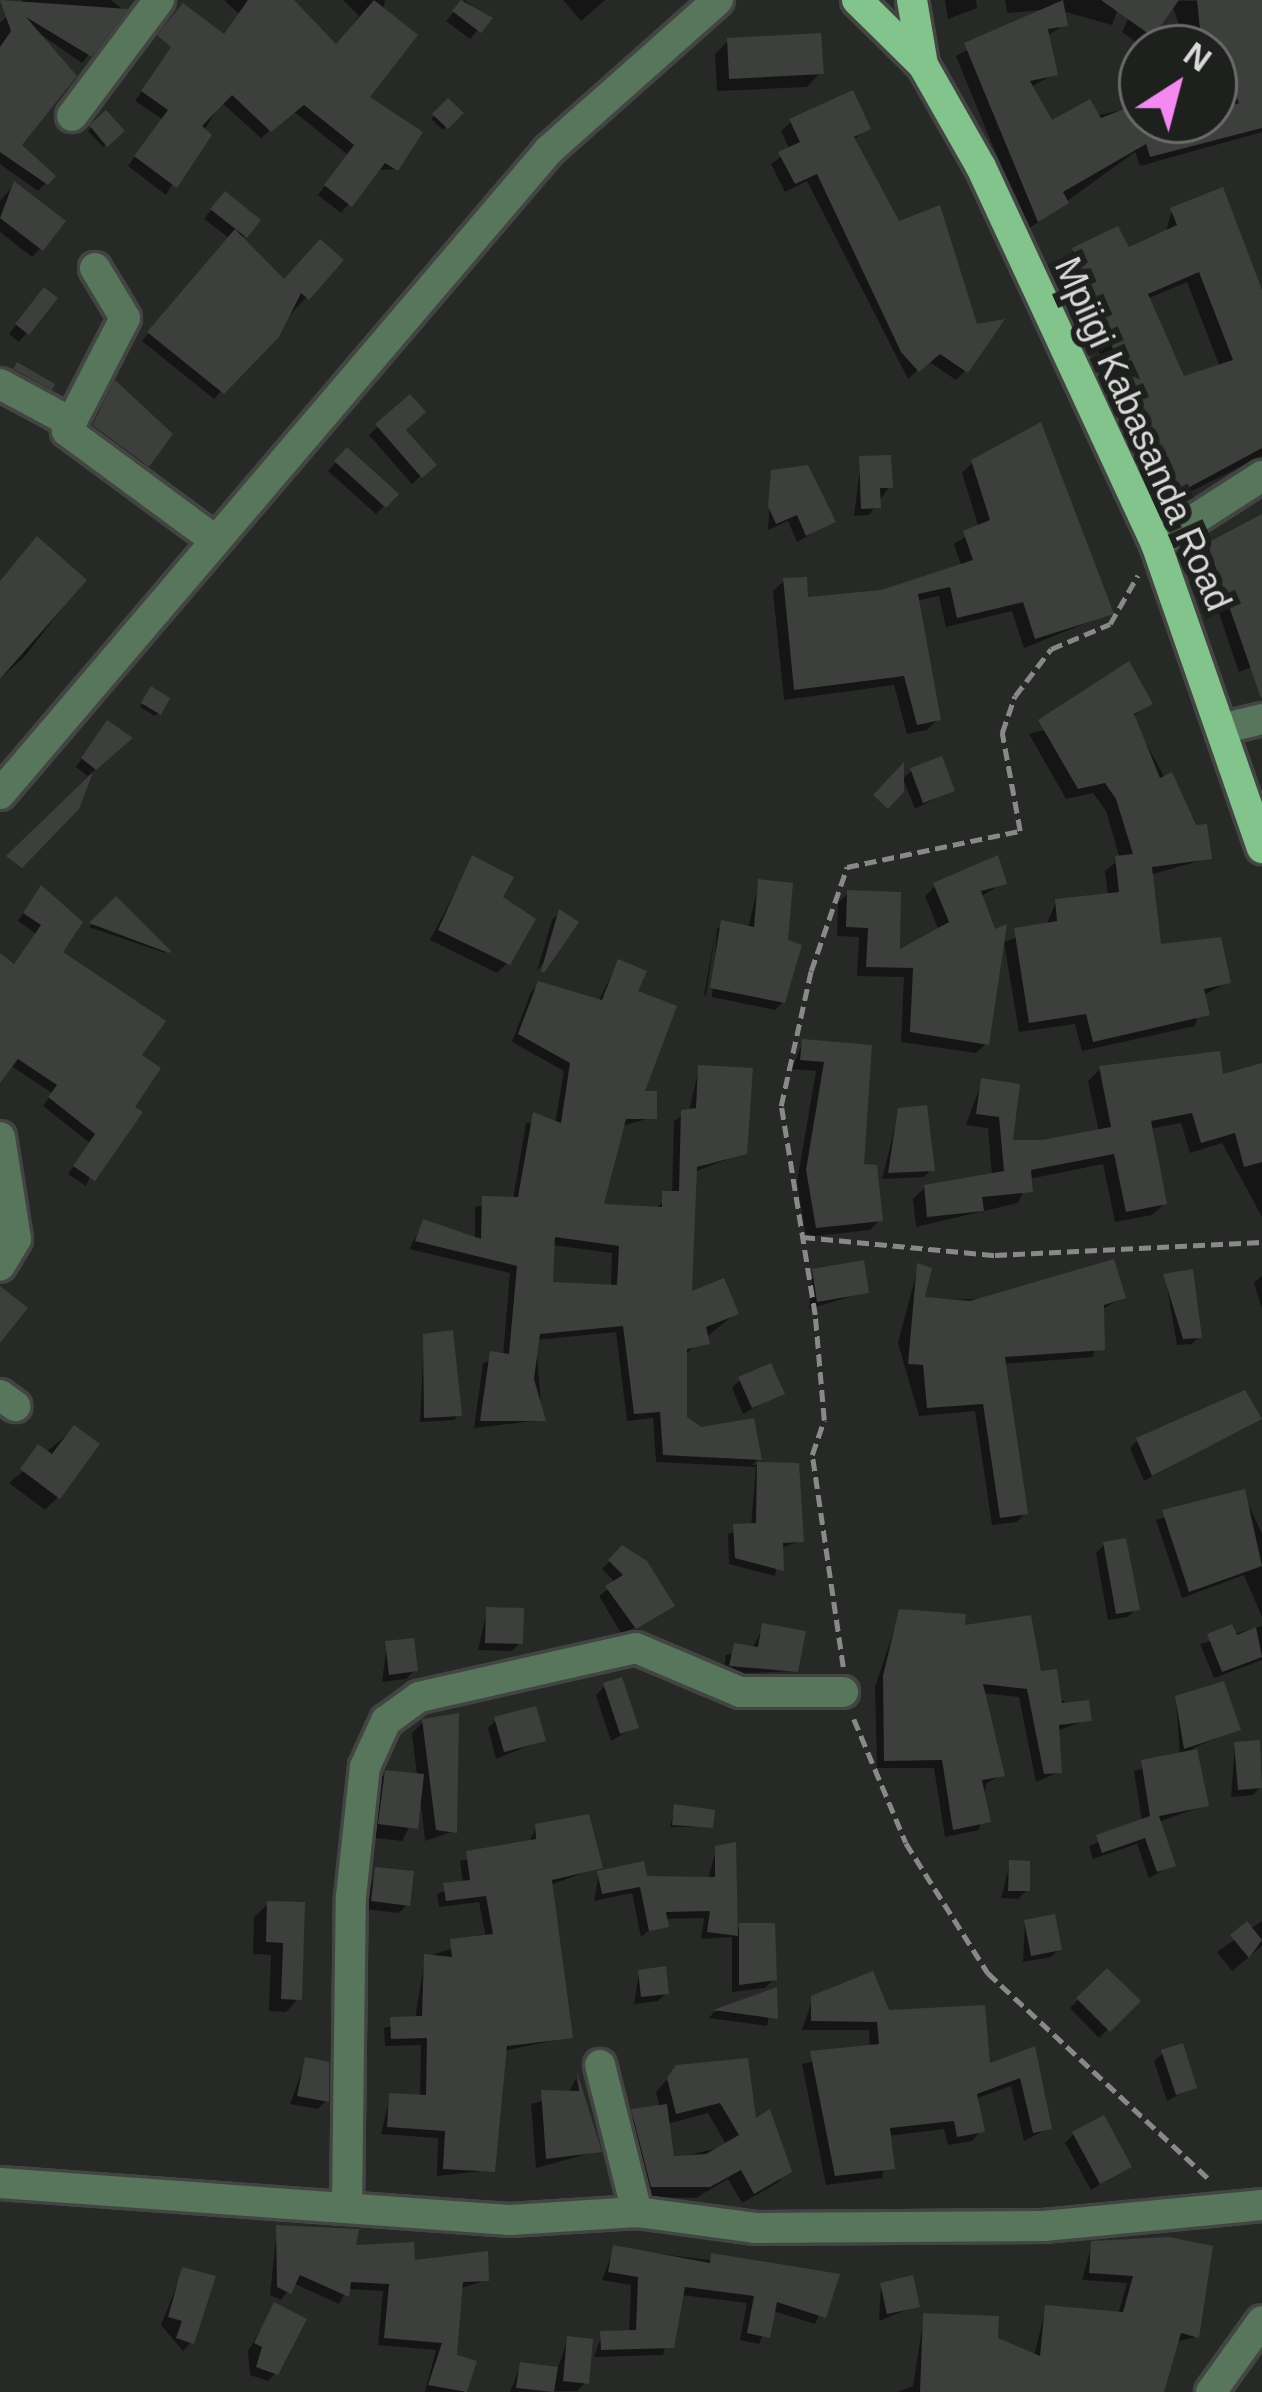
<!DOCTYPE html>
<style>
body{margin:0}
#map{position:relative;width:1262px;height:2392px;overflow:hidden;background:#272927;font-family:Helvetica,sans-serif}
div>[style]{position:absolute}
.shadow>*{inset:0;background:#0007}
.building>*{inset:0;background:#3d3f3d}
.path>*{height:4.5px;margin-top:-2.25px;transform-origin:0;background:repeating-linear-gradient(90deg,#888988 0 12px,transparent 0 18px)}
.roads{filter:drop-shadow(3px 0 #434543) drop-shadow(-3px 0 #434543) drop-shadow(0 3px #434543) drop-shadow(0 -3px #434543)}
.minor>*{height:30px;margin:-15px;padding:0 15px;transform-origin:15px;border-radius:15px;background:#58765b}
.major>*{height:30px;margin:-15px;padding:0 15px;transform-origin:15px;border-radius:15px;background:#83c38c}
span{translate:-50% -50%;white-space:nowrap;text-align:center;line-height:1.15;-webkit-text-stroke:12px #1e201e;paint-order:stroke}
.street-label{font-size:36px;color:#d9dad9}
.north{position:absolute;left:1118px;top:24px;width:120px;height:120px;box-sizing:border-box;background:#1e201e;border:3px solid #696a69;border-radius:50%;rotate:36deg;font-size:33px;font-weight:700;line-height:48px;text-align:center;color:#d9dad9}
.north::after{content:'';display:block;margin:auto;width:42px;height:54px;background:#f389f1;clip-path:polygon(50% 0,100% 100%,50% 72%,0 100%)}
</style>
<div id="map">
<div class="shadow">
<i style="clip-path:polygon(23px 0,111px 0,124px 10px,82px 63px,40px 34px,18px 145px,52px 176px,38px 191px,0 164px,0 23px)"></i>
<i style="clip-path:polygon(224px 0,287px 0,335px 47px,359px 16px,343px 0,385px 0,365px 97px,396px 169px,376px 170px,341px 213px,318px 195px,348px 155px,293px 111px,261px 138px,221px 102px,166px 195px,128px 166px,162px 119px,135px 101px,165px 56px,224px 86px,239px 14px)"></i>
<i style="clip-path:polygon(464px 0,488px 18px,470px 39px,446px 21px)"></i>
<i style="clip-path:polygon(563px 0,605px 0,581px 21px)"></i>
<i style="clip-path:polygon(945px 0,976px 0,977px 8px,948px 19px)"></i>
<i style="clip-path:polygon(1005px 0,1121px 0,1112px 25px,1062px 11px,1064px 25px,1047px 36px,1054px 74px,1031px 87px,1051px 125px,1142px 106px,1142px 120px,1214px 120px,1214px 48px,1188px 48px,1172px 5px,1140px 45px,1122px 32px,1137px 0,1262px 2px,1262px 132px,1140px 166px,1135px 152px,1027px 230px,956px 56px,1040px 10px,1007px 13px)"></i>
<i style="clip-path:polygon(728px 41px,820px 73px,807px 87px,717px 91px,715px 54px)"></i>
<i style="clip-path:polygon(448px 102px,459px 114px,443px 130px,431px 119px)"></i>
<i style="clip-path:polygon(106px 114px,121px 131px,103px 147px,88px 131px)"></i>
<i style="clip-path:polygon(791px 122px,867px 129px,852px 141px,965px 371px,956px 380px,928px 361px,908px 379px,807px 181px,785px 192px,771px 164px,790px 150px,781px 131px)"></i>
<i style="clip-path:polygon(14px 185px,40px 249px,32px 257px,0 232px,0 201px)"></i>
<i style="clip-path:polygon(217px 203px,257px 220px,241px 239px,284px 283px,340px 260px,214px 399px,142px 341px,229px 238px,204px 219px)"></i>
<i style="clip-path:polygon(evenodd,1172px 211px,1262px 310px,1262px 456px,1162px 506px,1062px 262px,1074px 250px,1127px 251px,1165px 234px,1172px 211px,1187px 282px,1220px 367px,1182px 380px,1147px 299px,1187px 282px)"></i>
<i style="clip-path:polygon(36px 299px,54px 299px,19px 342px,9px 334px)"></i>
<i style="clip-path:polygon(17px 366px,47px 390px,12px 373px)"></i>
<i style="clip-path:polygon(115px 384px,169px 435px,135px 477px,82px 438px)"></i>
<i style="clip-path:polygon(410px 398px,402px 431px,432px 465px,412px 484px,369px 435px)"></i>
<i style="clip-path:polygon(347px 451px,395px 494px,376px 514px,328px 471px)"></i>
<i style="clip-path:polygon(861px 459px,890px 486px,869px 515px,854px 516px)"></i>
<i style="clip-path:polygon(973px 462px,1111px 613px,1024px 648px,1012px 611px,946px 627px,939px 596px,916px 601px,938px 719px,927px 730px,907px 734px,894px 685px,784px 700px,773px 591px,784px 581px,805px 601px,882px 593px,962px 567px,954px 544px,979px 528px,962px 473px)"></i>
<i style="clip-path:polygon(772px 473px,832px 522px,797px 542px,788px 521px,768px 530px)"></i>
<i style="clip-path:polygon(1262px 524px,1262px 663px,1239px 672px,1199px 554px)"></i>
<i style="clip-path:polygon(83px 581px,25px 656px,0 679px,0 587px)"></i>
<i style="clip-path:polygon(148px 693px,158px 713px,155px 716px,140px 707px)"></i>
<i style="clip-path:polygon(1149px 703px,1132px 718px,1209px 858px,1150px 875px,1158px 947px,1228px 982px,1202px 996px,1195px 1026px,1082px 1051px,1075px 1024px,1019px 1032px,1004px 942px,1046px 926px,1056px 902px,1108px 896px,1105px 871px,1120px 859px,1106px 811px,1093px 793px,1066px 799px,1029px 734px)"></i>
<i style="clip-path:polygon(101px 731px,129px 739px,88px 776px,76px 767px)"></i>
<i style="clip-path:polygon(911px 771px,952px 790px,915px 809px,903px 779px)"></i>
<i style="clip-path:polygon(473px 858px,499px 898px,507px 963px,497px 973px,430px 940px)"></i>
<i style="clip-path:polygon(759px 882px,783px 1002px,775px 1010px,712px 997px,717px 928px,748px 929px)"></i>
<i style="clip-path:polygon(1003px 883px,980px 897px,987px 1043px,976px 1053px,901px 1042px,904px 977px,857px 976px,859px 937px,837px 936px,838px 903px,848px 893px,897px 954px,939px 931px,925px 896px,935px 886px)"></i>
<i style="clip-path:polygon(34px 896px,59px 953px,138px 1056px,86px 1186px,68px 1174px,90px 1143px,43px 1106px,52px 1093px,10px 1065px,0 1078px,0 957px,13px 967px,36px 934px,18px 921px)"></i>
<i style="clip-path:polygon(116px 901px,166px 951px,165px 953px,89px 927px)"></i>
<i style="clip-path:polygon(560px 912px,575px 923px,537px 971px,552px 920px)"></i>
<i style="clip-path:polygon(716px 928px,706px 996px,704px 995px)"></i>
<i style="clip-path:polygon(evenodd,618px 962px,634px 993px,640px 1094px,654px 1117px,622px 1126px,601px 1206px,655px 1209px,672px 1194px,674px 1121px,689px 1111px,699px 1068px,744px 1153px,694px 1172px,689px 1295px,735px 1314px,684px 1355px,684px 1419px,758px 1459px,752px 1465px,796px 1466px,801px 1541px,780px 1548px,775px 1576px,729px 1564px,728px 1534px,751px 1526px,756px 1467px,656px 1462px,653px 1418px,627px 1421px,616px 1332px,536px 1340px,542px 1420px,474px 1428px,483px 1363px,503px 1356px,510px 1273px,409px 1249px,424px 1222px,475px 1239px,475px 1207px,513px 1200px,526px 1123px,555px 1124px,564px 1071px,512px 1042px,531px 992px,539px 984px,598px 1002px,618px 962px,552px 1245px,612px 1253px,611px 1287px,550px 1284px,552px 1245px)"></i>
<i style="clip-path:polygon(803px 1042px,869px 1047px,861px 1167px,880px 1220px,870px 1230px,806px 1237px,797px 1182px,816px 1071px,792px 1069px)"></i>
<i style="clip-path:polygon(1262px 1066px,1262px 1217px,1222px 1143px,1190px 1153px,1181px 1123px,1149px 1129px,1164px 1204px,1152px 1215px,1115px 1222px,1103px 1164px,1029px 1179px,1018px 1203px,916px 1227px,913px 1199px,925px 1187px,992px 1176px,988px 1128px,966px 1125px,982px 1081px,1017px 1086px,1010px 1143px,1042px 1143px,1099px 1132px,1088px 1081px,1100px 1069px,1220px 1078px)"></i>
<i style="clip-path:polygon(899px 1111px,931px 1170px,924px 1177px,882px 1179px)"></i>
<i style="clip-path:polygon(918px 1267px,922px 1300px,1123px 1297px,1101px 1310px,1093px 1357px,1003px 1364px,1025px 1513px,1017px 1522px,992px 1525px,975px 1411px,919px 1416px,898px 1343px)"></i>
<i style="clip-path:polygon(813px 1272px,866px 1292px,809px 1309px)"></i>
<i style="clip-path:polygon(1165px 1276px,1199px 1337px,1192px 1344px,1177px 1345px)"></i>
<i style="clip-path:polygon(1262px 1276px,1262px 1309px,1254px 1283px)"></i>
<i style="clip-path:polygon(424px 1337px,459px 1415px,454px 1420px,420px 1422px)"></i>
<i style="clip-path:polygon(740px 1380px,781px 1393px,743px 1414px,732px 1388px)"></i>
<i style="clip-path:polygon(1259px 1418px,1144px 1481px,1130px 1448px,1137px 1441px)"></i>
<i style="clip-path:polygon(74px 1429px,58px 1497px,45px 1510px,9px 1483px)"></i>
<i style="clip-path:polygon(1243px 1493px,1262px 1534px,1262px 1617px,1244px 1575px,1182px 1598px,1156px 1520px)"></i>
<i style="clip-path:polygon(1104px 1545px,1136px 1609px,1128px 1617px,1108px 1620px,1096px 1553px)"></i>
<i style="clip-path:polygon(622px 1549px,671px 1606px,622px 1635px,599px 1596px,616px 1583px,602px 1569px)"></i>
<i style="clip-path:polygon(487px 1610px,520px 1643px,512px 1651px,478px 1650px)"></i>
<i style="clip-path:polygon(900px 1612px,962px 1629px,1089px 1719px,1057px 1731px,1059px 1772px,1036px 1782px,1019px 1697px,982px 1693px,1001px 1775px,986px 1784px,979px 1830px,945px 1837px,934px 1768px,877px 1768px,875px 1687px)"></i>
<i style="clip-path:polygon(764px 1626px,795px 1671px,723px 1674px,726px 1655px,752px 1649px)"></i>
<i style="clip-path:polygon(1262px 1626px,1262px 1660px,1214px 1678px,1200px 1644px)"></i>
<i style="clip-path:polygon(387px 1644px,415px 1670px,406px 1679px,382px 1682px)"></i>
<i style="clip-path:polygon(605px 1686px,635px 1727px,611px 1741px,596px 1695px)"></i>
<i style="clip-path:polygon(1176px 1699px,1238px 1729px,1193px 1748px,1206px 1805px,1158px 1822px,1173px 1865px,1149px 1878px,1137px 1844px,1093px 1859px,1089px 1846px,1142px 1822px,1134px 1771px,1180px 1756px)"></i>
<i style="clip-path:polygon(496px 1720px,543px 1740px,496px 1759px,488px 1728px)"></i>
<i style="clip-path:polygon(423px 1722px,454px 1831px,425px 1841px,421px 1804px,402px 1841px,367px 1837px,373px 1787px,386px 1773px,417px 1776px,412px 1733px)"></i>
<i style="clip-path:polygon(1235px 1745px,1261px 1786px,1253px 1795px,1231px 1797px)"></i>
<i style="clip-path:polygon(675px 1807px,710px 1827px,670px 1827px)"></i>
<i style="clip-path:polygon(536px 1827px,599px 1867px,550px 1885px,569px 2037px,503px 2051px,492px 2170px,437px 2176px,438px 2138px,381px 2134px,390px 2096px,420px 2098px,421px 2045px,385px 2046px,384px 2028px,415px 2019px,425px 1957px,486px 1938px,479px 1902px,439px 1907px,437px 1894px,463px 1884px,460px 1861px,529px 1843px)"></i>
<i style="clip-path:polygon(716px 1849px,734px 1932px,741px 1926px,774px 1979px,765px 1988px,732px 1992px,732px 1937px,701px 1939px,704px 1918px,664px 1919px,641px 1937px,632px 1893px,594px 1901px,599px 1874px,708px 1880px)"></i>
<i style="clip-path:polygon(1010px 1863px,1027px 1890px,1018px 1899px,1001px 1898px)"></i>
<i style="clip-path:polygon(376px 1870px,407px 1904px,399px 1913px,364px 1909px)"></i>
<i style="clip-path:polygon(268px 1904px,302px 1905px,299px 1998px,286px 2012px,269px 2011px,271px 1955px,253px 1954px,254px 1917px)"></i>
<i style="clip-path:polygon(1262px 1921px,1262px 1946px,1232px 1971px,1217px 1952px)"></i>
<i style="clip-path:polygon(1025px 1922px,1059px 1949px,1051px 1957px,1023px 1962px)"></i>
<i style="clip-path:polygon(1107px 1972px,1136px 2001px,1099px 2038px,1070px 2008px)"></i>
<i style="clip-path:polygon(639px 1973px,666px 1993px,658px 2001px,634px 2004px)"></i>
<i style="clip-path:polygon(774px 1991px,767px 2026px,709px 2018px,714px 2012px)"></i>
<i style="clip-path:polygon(813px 1998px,887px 2013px,988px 2067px,1033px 2050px,1049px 2128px,1024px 2141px,1011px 2086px,975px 2099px,981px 2131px,972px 2141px,948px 2145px,944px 2129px,888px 2136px,882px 2178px,826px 2185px,802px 2064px,870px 2048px,869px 2030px,802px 2030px)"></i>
<i style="clip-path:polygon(1163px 2053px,1193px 2087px,1167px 2101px,1154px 2061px)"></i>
<i style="clip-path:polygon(306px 2060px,326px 2101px,318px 2109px,290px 2104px)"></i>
<i style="clip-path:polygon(evenodd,677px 2068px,753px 2123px,789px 2171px,777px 2183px,742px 2203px,728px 2179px,696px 2198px,639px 2197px,621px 2123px,660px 2108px,656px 2092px,677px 2068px,708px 2113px,727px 2146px,671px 2159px,667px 2124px,708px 2113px)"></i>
<i style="clip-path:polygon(576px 2078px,598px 2151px,536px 2168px,531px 2104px,568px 2094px)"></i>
<i style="clip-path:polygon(1074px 2134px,1128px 2166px,1091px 2190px,1065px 2143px)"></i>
<i style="clip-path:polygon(277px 2228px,486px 2280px,459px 2289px,454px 2357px,473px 2363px,464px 2392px,425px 2392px,436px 2350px,378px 2345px,383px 2291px,347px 2289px,339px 2304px,293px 2283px,281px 2300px,270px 2295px)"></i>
<i style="clip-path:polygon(1158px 2238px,1196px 2337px,1175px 2342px,1161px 2392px,897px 2392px,913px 2386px,924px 2316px,1034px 2356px,1046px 2308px,1118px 2315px,1127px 2283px,1082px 2280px,1092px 2244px)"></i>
<i style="clip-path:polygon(614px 2248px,836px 2276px,815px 2324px,773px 2311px,759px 2344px,740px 2340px,747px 2303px,681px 2295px,663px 2355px,594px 2357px,602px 2334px,629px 2333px,631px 2285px,602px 2280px)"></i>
<i style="clip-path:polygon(183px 2270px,191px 2342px,183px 2351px,161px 2325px)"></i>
<i style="clip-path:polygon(881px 2285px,916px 2306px,879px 2321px)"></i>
<i style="clip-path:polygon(275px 2306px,276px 2373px,268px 2381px,250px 2375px,248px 2351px)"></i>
<i style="clip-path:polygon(568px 2339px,586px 2382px,577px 2391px,510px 2392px,521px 2365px,557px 2370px)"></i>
</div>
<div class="building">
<i style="clip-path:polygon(0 0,128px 9px,92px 57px,26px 17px,77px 76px,22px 145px,56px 176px,48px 185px,0 152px,0 47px,11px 31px)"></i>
<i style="clip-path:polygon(248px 0,294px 0,336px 44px,374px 0,418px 35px,370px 97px,423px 132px,398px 171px,385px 163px,352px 207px,324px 185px,354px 145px,304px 105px,271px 132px,232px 95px,202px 126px,212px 135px,177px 188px,134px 156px,168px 110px,141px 91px,171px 47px,157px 35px,183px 3px,224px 34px)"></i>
<i style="clip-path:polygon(461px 0,493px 18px,481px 33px,452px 11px)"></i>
<i style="clip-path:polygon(1063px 0,1068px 26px,1048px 29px,1058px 75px,1030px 81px,1052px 120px,1090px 99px,1101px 118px,1142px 102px,1142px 120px,1226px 120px,1222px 109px,1239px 103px,1218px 47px,1202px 48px,1197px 0,1262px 0,1262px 128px,1150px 157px,1146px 144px,1063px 192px,1069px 203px,1038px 222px,964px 43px)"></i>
<i style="clip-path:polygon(1101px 0,1179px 0,1153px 37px)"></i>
<i style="clip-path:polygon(821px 33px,824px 74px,729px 79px,727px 38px)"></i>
<i style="clip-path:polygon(853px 90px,871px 129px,854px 137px,899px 221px,940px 205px,977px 324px,1005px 319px,968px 373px,940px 354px,919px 372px,901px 352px,817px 174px,795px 184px,778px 152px,800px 142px,789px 119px)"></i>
<i style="clip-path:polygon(448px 98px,464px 113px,448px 129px,432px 114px)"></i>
<i style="clip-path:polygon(106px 110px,125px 131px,107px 147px,89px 125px)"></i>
<i style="clip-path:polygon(14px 181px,66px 221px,43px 251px,0 218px)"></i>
<i style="clip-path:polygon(evenodd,1223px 187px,1262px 290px,1262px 448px,1173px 496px,1072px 248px,1118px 226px,1129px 247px,1177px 225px,1170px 208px,1223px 187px,1199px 272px,1233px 360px,1184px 376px,1148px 294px,1199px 272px)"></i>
<i style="clip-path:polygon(225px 191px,261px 220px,247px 238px,210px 209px)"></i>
<i style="clip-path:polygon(235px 229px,284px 279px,320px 239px,344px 260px,309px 300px,301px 293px,279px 337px,224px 394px,147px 332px)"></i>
<i style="clip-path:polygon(44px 287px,58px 298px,29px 335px,15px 324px)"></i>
<i style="clip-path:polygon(17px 362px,55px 384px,52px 390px,13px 369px)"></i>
<i style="clip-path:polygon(115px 380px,173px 434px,149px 467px,92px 425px)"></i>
<i style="clip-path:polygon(410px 394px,426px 412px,406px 430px,437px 465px,422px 478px,375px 424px)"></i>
<i style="clip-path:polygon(1041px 422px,1114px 614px,1035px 639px,1023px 602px,957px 618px,950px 587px,918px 594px,941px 720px,917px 725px,904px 676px,794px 690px,783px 578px,807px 577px,808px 597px,881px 590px,973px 560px,963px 531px,990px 520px,971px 460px)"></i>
<i style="clip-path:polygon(347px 447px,399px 494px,386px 508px,334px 461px)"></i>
<i style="clip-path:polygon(891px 455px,893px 488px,880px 488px,881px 508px,861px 509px,859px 456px)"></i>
<i style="clip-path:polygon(808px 465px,836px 522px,806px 536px,797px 515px,776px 524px,768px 506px,771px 470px)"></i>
<i style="clip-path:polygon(1262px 514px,1262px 698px,1261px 698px,1207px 543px)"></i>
<i style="clip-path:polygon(37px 536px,87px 580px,0 679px,0 581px)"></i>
<i style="clip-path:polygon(1129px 661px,1153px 704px,1134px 714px,1160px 778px,1172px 772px,1196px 825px,1207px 824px,1212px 859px,1152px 867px,1161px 944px,1221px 937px,1231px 983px,1204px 989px,1210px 1015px,1093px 1042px,1086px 1014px,1029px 1023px,1014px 928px,1057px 921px,1055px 899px,1119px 892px,1115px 856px,1133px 854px,1116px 799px,1105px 783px,1078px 789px,1038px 720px)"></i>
<i style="clip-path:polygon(151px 686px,170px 698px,161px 715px,141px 703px)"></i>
<i style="clip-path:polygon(107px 720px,133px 738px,96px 770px,81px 758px)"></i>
<i style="clip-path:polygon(942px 756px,955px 791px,923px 803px,910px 768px)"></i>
<i style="clip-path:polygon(904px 762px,904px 792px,888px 809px,873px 795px)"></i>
<i style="clip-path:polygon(93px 772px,79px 809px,22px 868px,6px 856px)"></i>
<i style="clip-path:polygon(472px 855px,514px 877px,503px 897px,536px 919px,510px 965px,438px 930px)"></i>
<i style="clip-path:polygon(998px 855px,1007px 884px,981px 891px,995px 929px,1007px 924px,989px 1045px,910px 1032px,913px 968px,866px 967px,868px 928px,846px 927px,847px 890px,901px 892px,900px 949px,949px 922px,933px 883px)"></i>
<i style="clip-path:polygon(758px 879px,793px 883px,788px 940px,802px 945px,785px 1003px,710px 988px,721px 920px,754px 927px)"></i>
<i style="clip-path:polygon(41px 885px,83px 922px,63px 952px,166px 1021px,142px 1055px,161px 1068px,135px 1107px,143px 1112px,95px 1181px,73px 1166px,95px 1134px,48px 1097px,57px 1085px,18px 1059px,0 1083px,0 953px,14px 964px,41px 925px,23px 913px)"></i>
<i style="clip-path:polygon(116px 896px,171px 951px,169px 953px,89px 923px)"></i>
<i style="clip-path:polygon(559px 909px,579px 922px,544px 973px,541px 971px)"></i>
<i style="clip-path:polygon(evenodd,618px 959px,647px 971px,638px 991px,677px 1006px,645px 1091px,657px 1091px,657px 1119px,626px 1119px,604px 1204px,662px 1207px,662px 1191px,679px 1191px,681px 1110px,696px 1108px,698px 1065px,753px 1068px,747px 1154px,697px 1167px,692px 1291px,724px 1278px,739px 1314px,706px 1327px,710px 1344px,687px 1349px,687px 1417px,701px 1427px,754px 1418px,762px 1460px,663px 1455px,660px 1412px,634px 1414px,623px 1326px,540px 1334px,534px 1379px,546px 1421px,480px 1421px,490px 1351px,509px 1354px,517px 1266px,415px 1241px,423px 1219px,481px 1239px,482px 1196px,518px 1197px,533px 1112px,561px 1123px,570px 1063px,518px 1034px,538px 981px,602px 1000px,618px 959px,555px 1237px,619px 1246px,617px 1285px,553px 1282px,555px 1237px)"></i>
<i style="clip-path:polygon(802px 1039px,872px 1045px,864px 1164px,877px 1165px,883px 1221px,816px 1228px,806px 1170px,824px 1062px,800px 1060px)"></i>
<i style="clip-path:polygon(1220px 1051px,1223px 1074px,1262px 1063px,1262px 1162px,1244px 1167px,1235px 1133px,1201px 1143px,1192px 1113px,1151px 1121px,1167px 1204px,1126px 1212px,1114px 1154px,1031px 1170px,1033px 1192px,982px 1197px,984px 1211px,927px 1217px,924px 1185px,1004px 1171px,999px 1117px,976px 1114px,981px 1078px,1020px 1084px,1013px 1140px,1042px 1140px,1111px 1127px,1099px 1066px)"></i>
<i style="clip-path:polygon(927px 1105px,935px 1171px,888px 1173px,898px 1108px)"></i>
<i style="clip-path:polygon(1114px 1259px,1126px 1298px,1104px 1305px,1105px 1350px,1005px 1357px,1028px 1514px,1000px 1518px,983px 1404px,927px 1408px,923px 1365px,908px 1364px,917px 1263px,932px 1268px,925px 1297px,970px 1301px)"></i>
<i style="clip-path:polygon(864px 1260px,869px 1293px,817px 1302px,812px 1269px)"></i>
<i style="clip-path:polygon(1193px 1269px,1202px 1338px,1183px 1339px,1163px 1274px)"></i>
<i style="clip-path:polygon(0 1286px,28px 1308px,0 1343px)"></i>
<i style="clip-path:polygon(453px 1330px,462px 1416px,424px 1418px,423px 1334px)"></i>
<i style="clip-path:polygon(771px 1363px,785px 1394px,752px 1408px,738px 1377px)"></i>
<i style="clip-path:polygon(1245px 1390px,1262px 1419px,1152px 1476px,1136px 1438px)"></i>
<i style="clip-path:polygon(74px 1425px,100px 1444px,60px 1499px,20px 1469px,38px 1444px,52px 1454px)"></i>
<i style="clip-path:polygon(757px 1462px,799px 1463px,804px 1542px,783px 1543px,784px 1571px,735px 1558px,733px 1524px,756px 1523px)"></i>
<i style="clip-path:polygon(1245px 1489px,1262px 1566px,1189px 1592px,1162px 1510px)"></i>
<i style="clip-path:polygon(1126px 1538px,1140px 1610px,1116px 1614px,1103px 1542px)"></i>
<i style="clip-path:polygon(622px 1545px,647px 1561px,675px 1606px,636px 1629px,605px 1586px,623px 1575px,608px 1560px)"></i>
<i style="clip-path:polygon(486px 1607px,524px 1608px,523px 1644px,485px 1643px)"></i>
<i style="clip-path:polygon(899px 1609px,966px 1614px,965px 1625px,1031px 1615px,1041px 1671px,1057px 1669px,1062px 1703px,1089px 1700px,1092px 1721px,1059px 1725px,1062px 1773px,1044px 1774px,1027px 1689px,983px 1684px,1005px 1776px,982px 1780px,991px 1822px,953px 1830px,942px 1760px,884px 1761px,883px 1676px)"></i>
<i style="clip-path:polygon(762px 1623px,806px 1631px,798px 1672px,729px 1666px,734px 1643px,758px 1647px)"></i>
<i style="clip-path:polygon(1232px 1624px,1237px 1635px,1256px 1627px,1262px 1657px,1222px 1672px,1207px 1634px)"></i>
<i style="clip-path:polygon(414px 1638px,418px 1671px,389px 1675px,385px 1641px)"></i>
<i style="clip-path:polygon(622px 1677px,639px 1728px,620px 1734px,603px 1683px)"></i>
<i style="clip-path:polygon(1224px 1681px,1241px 1730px,1184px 1749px,1175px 1696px)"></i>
<i style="clip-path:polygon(536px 1706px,546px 1741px,504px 1752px,494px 1717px)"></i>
<i style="clip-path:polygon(459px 1713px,457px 1833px,436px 1830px,422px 1719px)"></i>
<i style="clip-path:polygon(1260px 1740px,1262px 1788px,1238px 1790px,1234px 1742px)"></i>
<i style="clip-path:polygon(1197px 1749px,1209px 1806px,1159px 1816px,1176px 1866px,1157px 1872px,1145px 1838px,1102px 1853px,1096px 1835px,1150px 1816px,1141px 1760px)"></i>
<i style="clip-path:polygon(385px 1770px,424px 1774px,418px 1829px,378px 1824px)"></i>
<i style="clip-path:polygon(674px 1804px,715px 1810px,713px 1828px,672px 1825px)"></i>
<i style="clip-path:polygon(589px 1814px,603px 1868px,552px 1880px,573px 2038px,507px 2046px,495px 2172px,443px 2169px,445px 2131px,387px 2127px,389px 2093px,426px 2095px,427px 2038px,391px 2039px,390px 2017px,422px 2016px,424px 1954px,452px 1957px,450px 1939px,493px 1934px,486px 1896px,446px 1901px,443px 1883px,470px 1880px,466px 1851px,536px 1839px,535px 1824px)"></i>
<i style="clip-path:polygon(736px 1842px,738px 1936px,707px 1932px,710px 1911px,666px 1912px,669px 1927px,649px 1931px,640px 1887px,602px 1894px,597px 1871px,644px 1861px,647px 1876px,715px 1877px,715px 1846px)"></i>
<i style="clip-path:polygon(1009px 1860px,1030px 1861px,1030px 1891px,1008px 1891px)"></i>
<i style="clip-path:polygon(375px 1867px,414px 1871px,410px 1906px,371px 1901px)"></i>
<i style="clip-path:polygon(267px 1901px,305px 1902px,302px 2000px,281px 1999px,283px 1943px,266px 1942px)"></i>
<i style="clip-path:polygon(1055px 1914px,1062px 1950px,1031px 1956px,1024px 1920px)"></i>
<i style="clip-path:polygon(1247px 1921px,1262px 1940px,1249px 1958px,1230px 1935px)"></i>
<i style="clip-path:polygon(739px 1923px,775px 1923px,777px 1980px,739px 1985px)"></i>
<i style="clip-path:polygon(666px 1966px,669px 1994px,641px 1997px,638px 1970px)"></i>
<i style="clip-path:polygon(1107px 1968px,1141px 2001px,1110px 2032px,1076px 1998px)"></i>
<i style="clip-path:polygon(873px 1971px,889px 2010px,985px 2005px,990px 2063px,1035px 2046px,1052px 2129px,1033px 2133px,1020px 2078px,977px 2094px,985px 2132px,957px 2137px,954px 2121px,890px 2128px,895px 2169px,835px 2176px,810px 2051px,879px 2044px,877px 2022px,811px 2021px,811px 1996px)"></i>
<i style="clip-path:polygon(777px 1987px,778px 2019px,713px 2010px)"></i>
<i style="clip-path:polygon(1183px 2043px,1197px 2088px,1176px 2095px,1161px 2050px)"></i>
<i style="clip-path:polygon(305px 2057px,329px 2062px,329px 2102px,297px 2096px)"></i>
<i style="clip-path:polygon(748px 2058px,756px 2118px,770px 2109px,792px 2172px,754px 2194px,741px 2170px,710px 2187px,651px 2187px,631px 2109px,667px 2104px,674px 2156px,706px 2154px,739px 2135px,720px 2103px,676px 2114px,667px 2078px,676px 2065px)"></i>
<i style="clip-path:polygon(577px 2072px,602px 2152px,546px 2159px,541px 2090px,579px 2091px)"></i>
<i style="clip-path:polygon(1104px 2115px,1132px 2167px,1100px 2184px,1072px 2132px)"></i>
<i style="clip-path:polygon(276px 2225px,359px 2229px,356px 2245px,414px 2242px,415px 2260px,488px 2251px,489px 2281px,463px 2282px,457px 2355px,477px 2361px,467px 2392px,428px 2385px,442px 2343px,384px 2338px,389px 2284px,351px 2282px,349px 2297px,300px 2275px,291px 2294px,277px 2287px)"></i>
<i style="clip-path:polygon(1169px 2237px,1213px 2246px,1199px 2338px,1181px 2333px,1164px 2392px,920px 2392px,923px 2313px,999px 2316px,998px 2338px,1040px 2356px,1045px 2305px,1123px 2312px,1133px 2276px,1089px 2273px,1091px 2241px)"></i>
<i style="clip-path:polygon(613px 2245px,710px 2263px,711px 2253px,840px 2274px,826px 2318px,777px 2302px,770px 2338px,747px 2333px,754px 2296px,685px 2287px,674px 2348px,601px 2350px,600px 2331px,636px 2330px,638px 2277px,608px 2272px)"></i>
<i style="clip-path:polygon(182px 2267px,216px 2276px,194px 2344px,176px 2338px,182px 2321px,168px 2317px)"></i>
<i style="clip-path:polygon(913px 2275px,920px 2307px,887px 2314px,880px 2283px)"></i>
<i style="clip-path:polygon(274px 2302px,307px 2319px,278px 2375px,256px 2367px,262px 2347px,254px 2343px)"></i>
<i style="clip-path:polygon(567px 2336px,593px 2339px,589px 2384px,563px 2381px)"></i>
<i style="clip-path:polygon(520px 2362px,558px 2367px,554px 2392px,516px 2388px)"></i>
</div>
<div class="path">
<i style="left:803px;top:1237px;width:193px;rotate:5.4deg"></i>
<i style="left:995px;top:1255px;width:267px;rotate:-2.8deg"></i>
<i style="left:843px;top:1667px;width:214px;rotate:-98.3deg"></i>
<i style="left:812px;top:1455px;width:37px;rotate:-71deg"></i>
<i style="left:824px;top:1420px;width:105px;rotate:-94.9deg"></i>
<i style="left:815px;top:1315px;width:212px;rotate:-99.2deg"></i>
<i style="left:781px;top:1106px;width:138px;rotate:-77.5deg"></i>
<i style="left:811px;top:971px;width:110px;rotate:-70.9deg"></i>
<i style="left:847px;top:867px;width:177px;rotate:-11.8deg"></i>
<i style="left:1020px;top:831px;width:100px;rotate:-100.4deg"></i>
<i style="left:1002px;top:733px;width:39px;rotate:-71deg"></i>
<i style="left:1015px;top:696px;width:59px;rotate:-52.5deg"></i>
<i style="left:1051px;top:649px;width:64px;rotate:-23deg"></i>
<i style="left:1110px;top:624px;width:56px;rotate:-60.3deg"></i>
<i style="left:854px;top:1719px;width:134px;rotate:67.2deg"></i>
<i style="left:906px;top:1843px;width:154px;rotate:57.8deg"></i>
<i style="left:988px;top:1973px;width:305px;rotate:43deg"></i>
</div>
<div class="roads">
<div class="minor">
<i style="left:72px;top:116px;width:145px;rotate:-53.1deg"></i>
<i style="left:95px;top:268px;width:58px;rotate:59deg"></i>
<i style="left:125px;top:318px;width:127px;rotate:117.2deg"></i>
<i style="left:67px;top:431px;width:180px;rotate:36.4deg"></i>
<i style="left:0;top:384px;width:74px;rotate:28.3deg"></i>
<i style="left:1156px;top:544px;width:126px;rotate:-32.7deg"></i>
<i style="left:1221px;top:729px;width:42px;rotate:-13.7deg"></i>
<i style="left:0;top:794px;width:846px;rotate:-49.55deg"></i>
<i style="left:549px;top:150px;width:226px;rotate:-41.6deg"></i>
<i style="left:0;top:1137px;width:103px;rotate:81.1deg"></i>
<i style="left:16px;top:1239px;width:31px;rotate:121deg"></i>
<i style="left:0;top:1395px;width:19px;rotate:36deg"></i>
<i style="left:600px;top:2065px;width:152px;rotate:75.9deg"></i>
<i style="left:0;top:2183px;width:511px;rotate:4.15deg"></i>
<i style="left:510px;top:2220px;width:127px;rotate:-3.6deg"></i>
<i style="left:637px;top:2212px;width:119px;rotate:7.7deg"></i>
<i style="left:755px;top:2228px;width:289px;rotate:-0.4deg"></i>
<i style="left:1044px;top:2226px;width:219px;rotate:-5.5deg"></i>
<i style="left:347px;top:2208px;width:311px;rotate:-89.3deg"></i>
<i style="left:351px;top:1897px;width:131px;rotate:-83.9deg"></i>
<i style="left:365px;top:1767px;width:51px;rotate:-65.5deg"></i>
<i style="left:386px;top:1721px;width:41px;rotate:-36deg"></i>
<i style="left:419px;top:1697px;width:222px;rotate:-12.7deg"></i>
<i style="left:636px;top:1648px;width:113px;rotate:22.9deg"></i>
<i style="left:740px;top:1692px;width:103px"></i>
<i style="left:1211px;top:2392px;width:87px;rotate:-54.3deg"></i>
</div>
<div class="major">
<i style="left:857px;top:0;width:93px;rotate:44.6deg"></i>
<i style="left:923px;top:65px;width:117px;rotate:60.4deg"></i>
<i style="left:981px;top:167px;width:416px;rotate:65.1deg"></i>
<i style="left:1156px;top:544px;width:322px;rotate:70.8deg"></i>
<i style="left:912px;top:0;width:66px;rotate:80.4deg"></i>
</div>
</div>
<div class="street-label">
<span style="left:1143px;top:434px;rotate:66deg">Mpiigi Kabasanda Road</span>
</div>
<div class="north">N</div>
</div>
